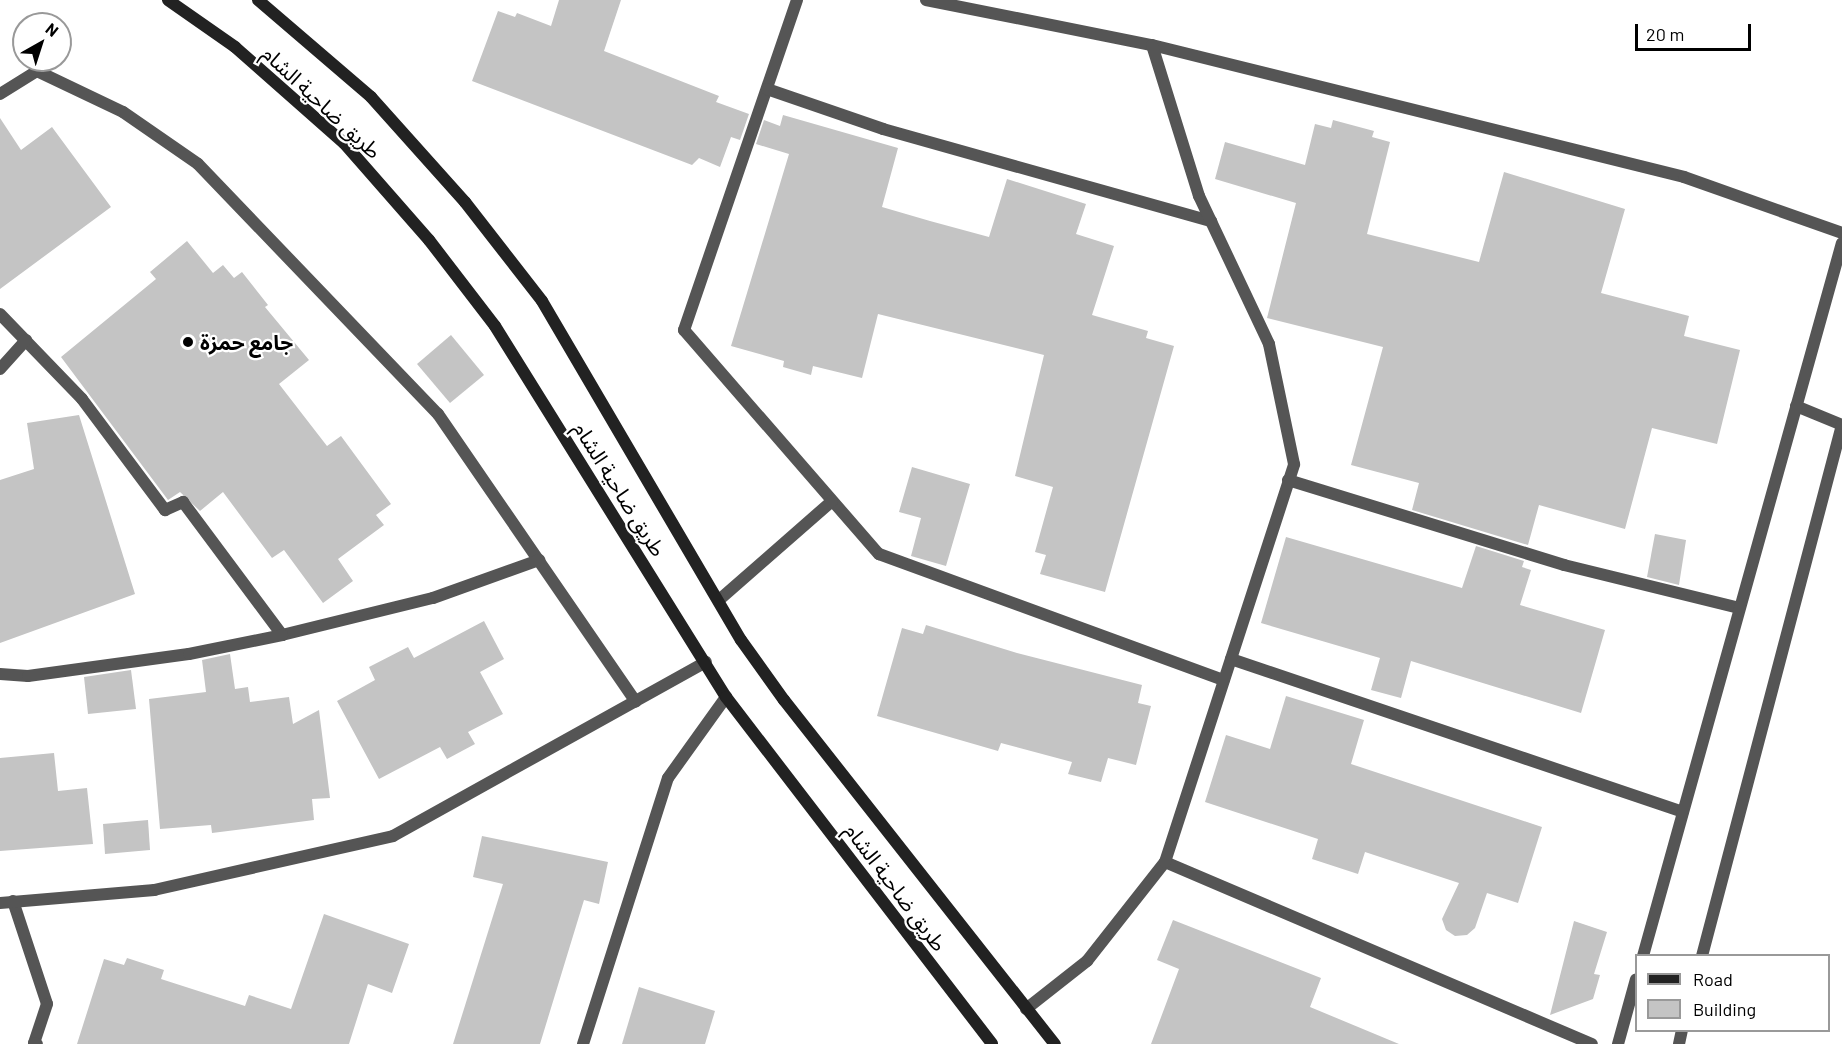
<!DOCTYPE html>
<meta charset="utf-8">
<style>
body{margin:0}
#map{position:relative;width:1842px;height:1044px;overflow:hidden;background:#fff;font-family:Barlow,"Noto Sans Arabic",sans-serif}
div>[style]{position:absolute}
.building>*{inset:0;background:#c4c4c4}
.street>*{height:12px;margin:-6px;padding:0 6px;transform-origin:6px;border-radius:6px;background:#555}
.secondary>*{height:12px;margin:-6px;padding:0 6px;transform-origin:6px;border-radius:6px;background:#222}
.dots>*{width:16px;height:16px;translate:-50% -50%;box-sizing:border-box;border:3px solid #fff;border-radius:50%}
span{translate:-50% -50%;white-space:nowrap;text-align:center;line-height:1.15;-webkit-text-stroke:4.5px #fff;paint-order:stroke}
.street-label{font-size:21px;color:#000}
.poi-label{font-size:21px;color:#000;font-weight:700}
.left{translate:0 -50%;text-align:left}
.legend{position:absolute;left:1635px;top:954px;width:195px;height:78px;box-sizing:border-box;background:#fff;border:2px solid #999;margin:0;padding:8px 10px;list-style:none;font-size:18px;color:#000}
.legend li{display:flex;align-items:center;gap:12px;height:30px}
.legend b{width:30px;border:2px solid #999}
.north{position:absolute;left:12px;top:12px;width:60px;height:60px;box-sizing:border-box;background:#fff;border:2px solid #999;border-radius:50%;rotate:39deg;font-size:16px;font-weight:700;line-height:24px;text-align:center;color:#000}
.north::after{content:'';display:block;margin:auto;width:21px;height:27px;background:#000;clip-path:polygon(50% 0,100% 100%,50% 72%,0 100%)}
.scale{position:absolute;left:1635px;top:24px;width:116px;height:27px;box-sizing:border-box;border:3px solid #000;border-top:0;padding-left:8px;font-size:18px;line-height:21px;white-space:nowrap;color:#000;-webkit-text-stroke:4px #fff;paint-order:stroke}
</style>
<div id="map">
<div class="building">
<i style="clip-path:polygon(559px 0,621px 0,604px 51px,719px 96px,716px 102px,749px 114px,740px 140px,731px 137px,720px 167px,699px 158px,692px 165px,472px 81px,498px 11px,515px 17px,517px 13px,551px 26px)"></i>
<i style="clip-path:polygon(783px 115px,898px 148px,882px 207px,930px 221px,989px 237px,1007px 179px,1086px 204px,1076px 234px,1114px 246px,1092px 315px,1148px 331px,1146px 338px,1174px 346px,1105px 592px,1040px 574px,1046px 555px,1035px 552px,1053px 487px,1015px 476px,1044px 355px,878px 314px,862px 378px,813px 366px,811px 375px,783px 367px,784px 361px,731px 346px,789px 154px,756px 144px,764px 120px,780px 126px)"></i>
<i style="clip-path:polygon(0 118px,21px 150px,52px 127px,111px 207px,0 289px)"></i>
<i style="clip-path:polygon(1333px 120px,1374px 131px,1372px 137px,1390px 142px,1367px 234px,1479px 262px,1504px 172px,1625px 209px,1601px 293px,1689px 316px,1684px 336px,1740px 350px,1717px 444px,1652px 428px,1625px 529px,1539px 505px,1528px 545px,1412px 510px,1419px 483px,1351px 465px,1383px 347px,1267px 318px,1296px 203px,1215px 179px,1225px 142px,1305px 165px,1315px 124px,1331px 128px)"></i>
<i style="clip-path:polygon(187px 241px,213px 273px,223px 265px,234px 278px,242px 272px,268px 305px,265px 307px,309px 360px,279px 384px,327px 446px,341px 436px,391px 504px,376px 515px,384px 525px,338px 559px,353px 581px,323px 603px,284px 550px,272px 558px,223px 492px,200px 511px,180px 492px,168px 500px,61px 357px,156px 279px,150px 272px)"></i>
<i style="clip-path:polygon(451px 335px,484px 375px,450px 403px,417px 364px)"></i>
<i style="clip-path:polygon(79px 415px,135px 594px,0 643px,0 480px,34px 469px,27px 423px)"></i>
<i style="clip-path:polygon(912px 467px,970px 484px,946px 566px,911px 556px,921px 518px,899px 512px)"></i>
<i style="clip-path:polygon(1655px 534px,1686px 540px,1679px 585px,1647px 577px)"></i>
<i style="clip-path:polygon(1286px 537px,1462px 588px,1476px 546px,1524px 561px,1522px 567px,1531px 570px,1520px 605px,1605px 630px,1581px 713px,1411px 661px,1401px 698px,1371px 690px,1380px 658px,1261px 623px)"></i>
<i style="clip-path:polygon(484px 621px,504px 659px,480px 672px,503px 714px,468px 732px,475px 744px,447px 759px,440px 747px,379px 779px,337px 701px,375px 680px,369px 667px,408px 647px,414px 658px)"></i>
<i style="clip-path:polygon(926px 625px,1017px 653px,1142px 685px,1138px 703px,1151px 706px,1136px 765px,1108px 758px,1101px 782px,1068px 774px,1072px 762px,1001px 743px,998px 751px,877px 716px,902px 628px,923px 634px)"></i>
<i style="clip-path:polygon(230px 654px,235px 689px,248px 687px,250px 702px,289px 697px,293px 724px,319px 710px,330px 798px,312px 799px,314px 820px,212px 833px,211px 825px,160px 829px,149px 699px,206px 692px,202px 660px)"></i>
<i style="clip-path:polygon(131px 670px,136px 709px,88px 714px,84px 677px)"></i>
<i style="clip-path:polygon(1286px 696px,1364px 720px,1351px 764px,1542px 827px,1518px 903px,1487px 893px,1475px 928px,1467px 935px,1455px 936px,1446px 930px,1442px 919px,1459px 883px,1365px 852px,1358px 874px,1312px 859px,1318px 839px,1205px 802px,1226px 735px,1270px 749px)"></i>
<i style="clip-path:polygon(54px 753px,58px 791px,87px 788px,93px 844px,0 851px,0 758px)"></i>
<i style="clip-path:polygon(148px 820px,150px 850px,105px 854px,103px 824px)"></i>
<i style="clip-path:polygon(482px 836px,608px 862px,599px 904px,584px 900px,540px 1044px,453px 1044px,503px 884px,473px 877px)"></i>
<i style="clip-path:polygon(324px 914px,409px 944px,392px 993px,368px 984px,349px 1044px,77px 1044px,104px 959px,124px 965px,127px 958px,164px 970px,161px 979px,245px 1006px,249px 995px,291px 1009px)"></i>
<i style="clip-path:polygon(1173px 920px,1321px 978px,1310px 1007px,1399px 1044px,1151px 1044px,1179px 969px,1157px 960px)"></i>
<i style="clip-path:polygon(1574px 921px,1607px 932px,1594px 974px,1600px 975px,1593px 999px,1550px 1015px)"></i>
<i style="clip-path:polygon(639px 987px,715px 1011px,705px 1044px,622px 1044px)"></i>
</div>
<div class="street">
<i style="left:797px;top:0;width:349px;rotate:108.9deg"></i>
<i style="left:684px;top:330px;width:297px;rotate:49deg"></i>
<i style="left:879px;top:554px;width:367px;rotate:20.1deg"></i>
<i style="left:926px;top:0;width:230px;rotate:11.3deg"></i>
<i style="left:1152px;top:45px;width:548px;rotate:13.93deg"></i>
<i style="left:1684px;top:177px;width:168px;rotate:19.5deg"></i>
<i style="left:767px;top:89px;width:123px;rotate:19deg"></i>
<i style="left:883px;top:129px;width:341px;rotate:15.7deg"></i>
<i style="left:0;top:94px;width:44px;rotate:-31.9deg"></i>
<i style="left:37px;top:71px;width:95px;rotate:25.5deg"></i>
<i style="left:123px;top:112px;width:91px;rotate:34.7deg"></i>
<i style="left:198px;top:164px;width:347px;rotate:46.2deg"></i>
<i style="left:438px;top:414px;width:349px;rotate:55.5deg"></i>
<i style="left:0;top:314px;width:118px;rotate:46deg"></i>
<i style="left:82px;top:399px;width:139px;rotate:53.2deg"></i>
<i style="left:165px;top:510px;width:20px;rotate:-24deg"></i>
<i style="left:183px;top:502px;width:166px;rotate:53.3deg"></i>
<i style="left:282px;top:635px;width:155px;rotate:-13.8deg"></i>
<i style="left:433px;top:598px;width:113px;rotate:-19.7deg"></i>
<i style="left:0;top:369px;width:39px;rotate:-48deg"></i>
<i style="left:1796px;top:406px;width:50px;rotate:22.4deg"></i>
<i style="left:1288px;top:480px;width:289px;rotate:17.1deg"></i>
<i style="left:1564px;top:565px;width:180px;rotate:13.8deg"></i>
<i style="left:719px;top:600px;width:150px;rotate:-41.2deg"></i>
<i style="left:1231px;top:659px;width:477px;rotate:18.7deg"></i>
<i style="left:0;top:674px;width:28px;rotate:4deg"></i>
<i style="left:28px;top:676px;width:162px;rotate:-7.8deg"></i>
<i style="left:189px;top:654px;width:95px;rotate:-11.5deg"></i>
<i style="left:1165px;top:862px;width:464px;rotate:23.1deg"></i>
<i style="left:13px;top:901px;width:108px;rotate:71.7deg"></i>
<i style="left:47px;top:1004px;width:41px;rotate:108.4deg"></i>
<i style="left:34px;top:1043px;width:3px;rotate:18deg"></i>
<i style="left:0;top:903px;width:155px;rotate:-4.8deg"></i>
<i style="left:154px;top:890px;width:245px;rotate:-12.7deg"></i>
<i style="left:393px;top:836px;width:358px;rotate:-29.1deg"></i>
<i style="left:1643px;top:956px;width:740px;rotate:-74.41deg"></i>
<i style="left:1702px;top:956px;width:549px;rotate:-75.23deg"></i>
<i style="left:1026px;top:1009px;width:78px;rotate:-38.2deg"></i>
<i style="left:1087px;top:961px;width:126px;rotate:-51.8deg"></i>
<i style="left:1165px;top:862px;width:418px;rotate:-72deg"></i>
<i style="left:1294px;top:464px;width:123px;rotate:-101.8deg"></i>
<i style="left:1269px;top:344px;width:164px;rotate:-115.3deg"></i>
<i style="left:1199px;top:196px;width:158px;rotate:-107.3deg"></i>
<i style="left:583px;top:1044px;width:279px;rotate:-72.3deg"></i>
<i style="left:668px;top:778px;width:100px;rotate:-54.4deg"></i>
<i style="left:1618px;top:1044px;width:67px;rotate:-74.5deg"></i>
<i style="left:1679px;top:1044px;width:14px;rotate:-78deg"></i>
</div>
<div class="secondary">
<i style="left:168px;top:0;width:82px;rotate:35deg"></i>
<i style="left:235px;top:47px;width:145px;rotate:41.4deg"></i>
<i style="left:344px;top:143px;width:129px;rotate:48.8deg"></i>
<i style="left:429px;top:240px;width:108px;rotate:52.5deg"></i>
<i style="left:495px;top:326px;width:437px;rotate:58.1deg"></i>
<i style="left:726px;top:697px;width:437px;rotate:52.5deg"></i>
<i style="left:258px;top:0;width:149px;rotate:40.6deg"></i>
<i style="left:371px;top:97px;width:141px;rotate:48.2deg"></i>
<i style="left:465px;top:202px;width:125px;rotate:52.1deg"></i>
<i style="left:542px;top:301px;width:393px;rotate:59.6deg"></i>
<i style="left:741px;top:640px;width:74px;rotate:54.4deg"></i>
<i style="left:784px;top:700px;width:438px;rotate:51.8deg"></i>
</div>
<div class="dots">
<i style="left:188px;top:342px;background:#000"></i>
</div>
<div class="street-label">
<span style="left:322px;top:102px;rotate:43deg">طريق ضاحية الشام</span>
<span style="left:620px;top:489px;rotate:58deg">طريق ضاحية الشام</span>
<span style="left:896px;top:887px;rotate:53deg">طريق ضاحية الشام</span>
</div>
<div class="poi-label">
<span class="left" style="left:200px;top:342px">جامع حمزة</span>
</div>
<ul class="legend">
<li><b style="height:8px;background:#222"></b>Road</li>
<li><b style="height:16px;background:#c4c4c4"></b>Building</li>
</ul>
<div class="north">N</div>
<div class="scale">20 m</div>
</div>
